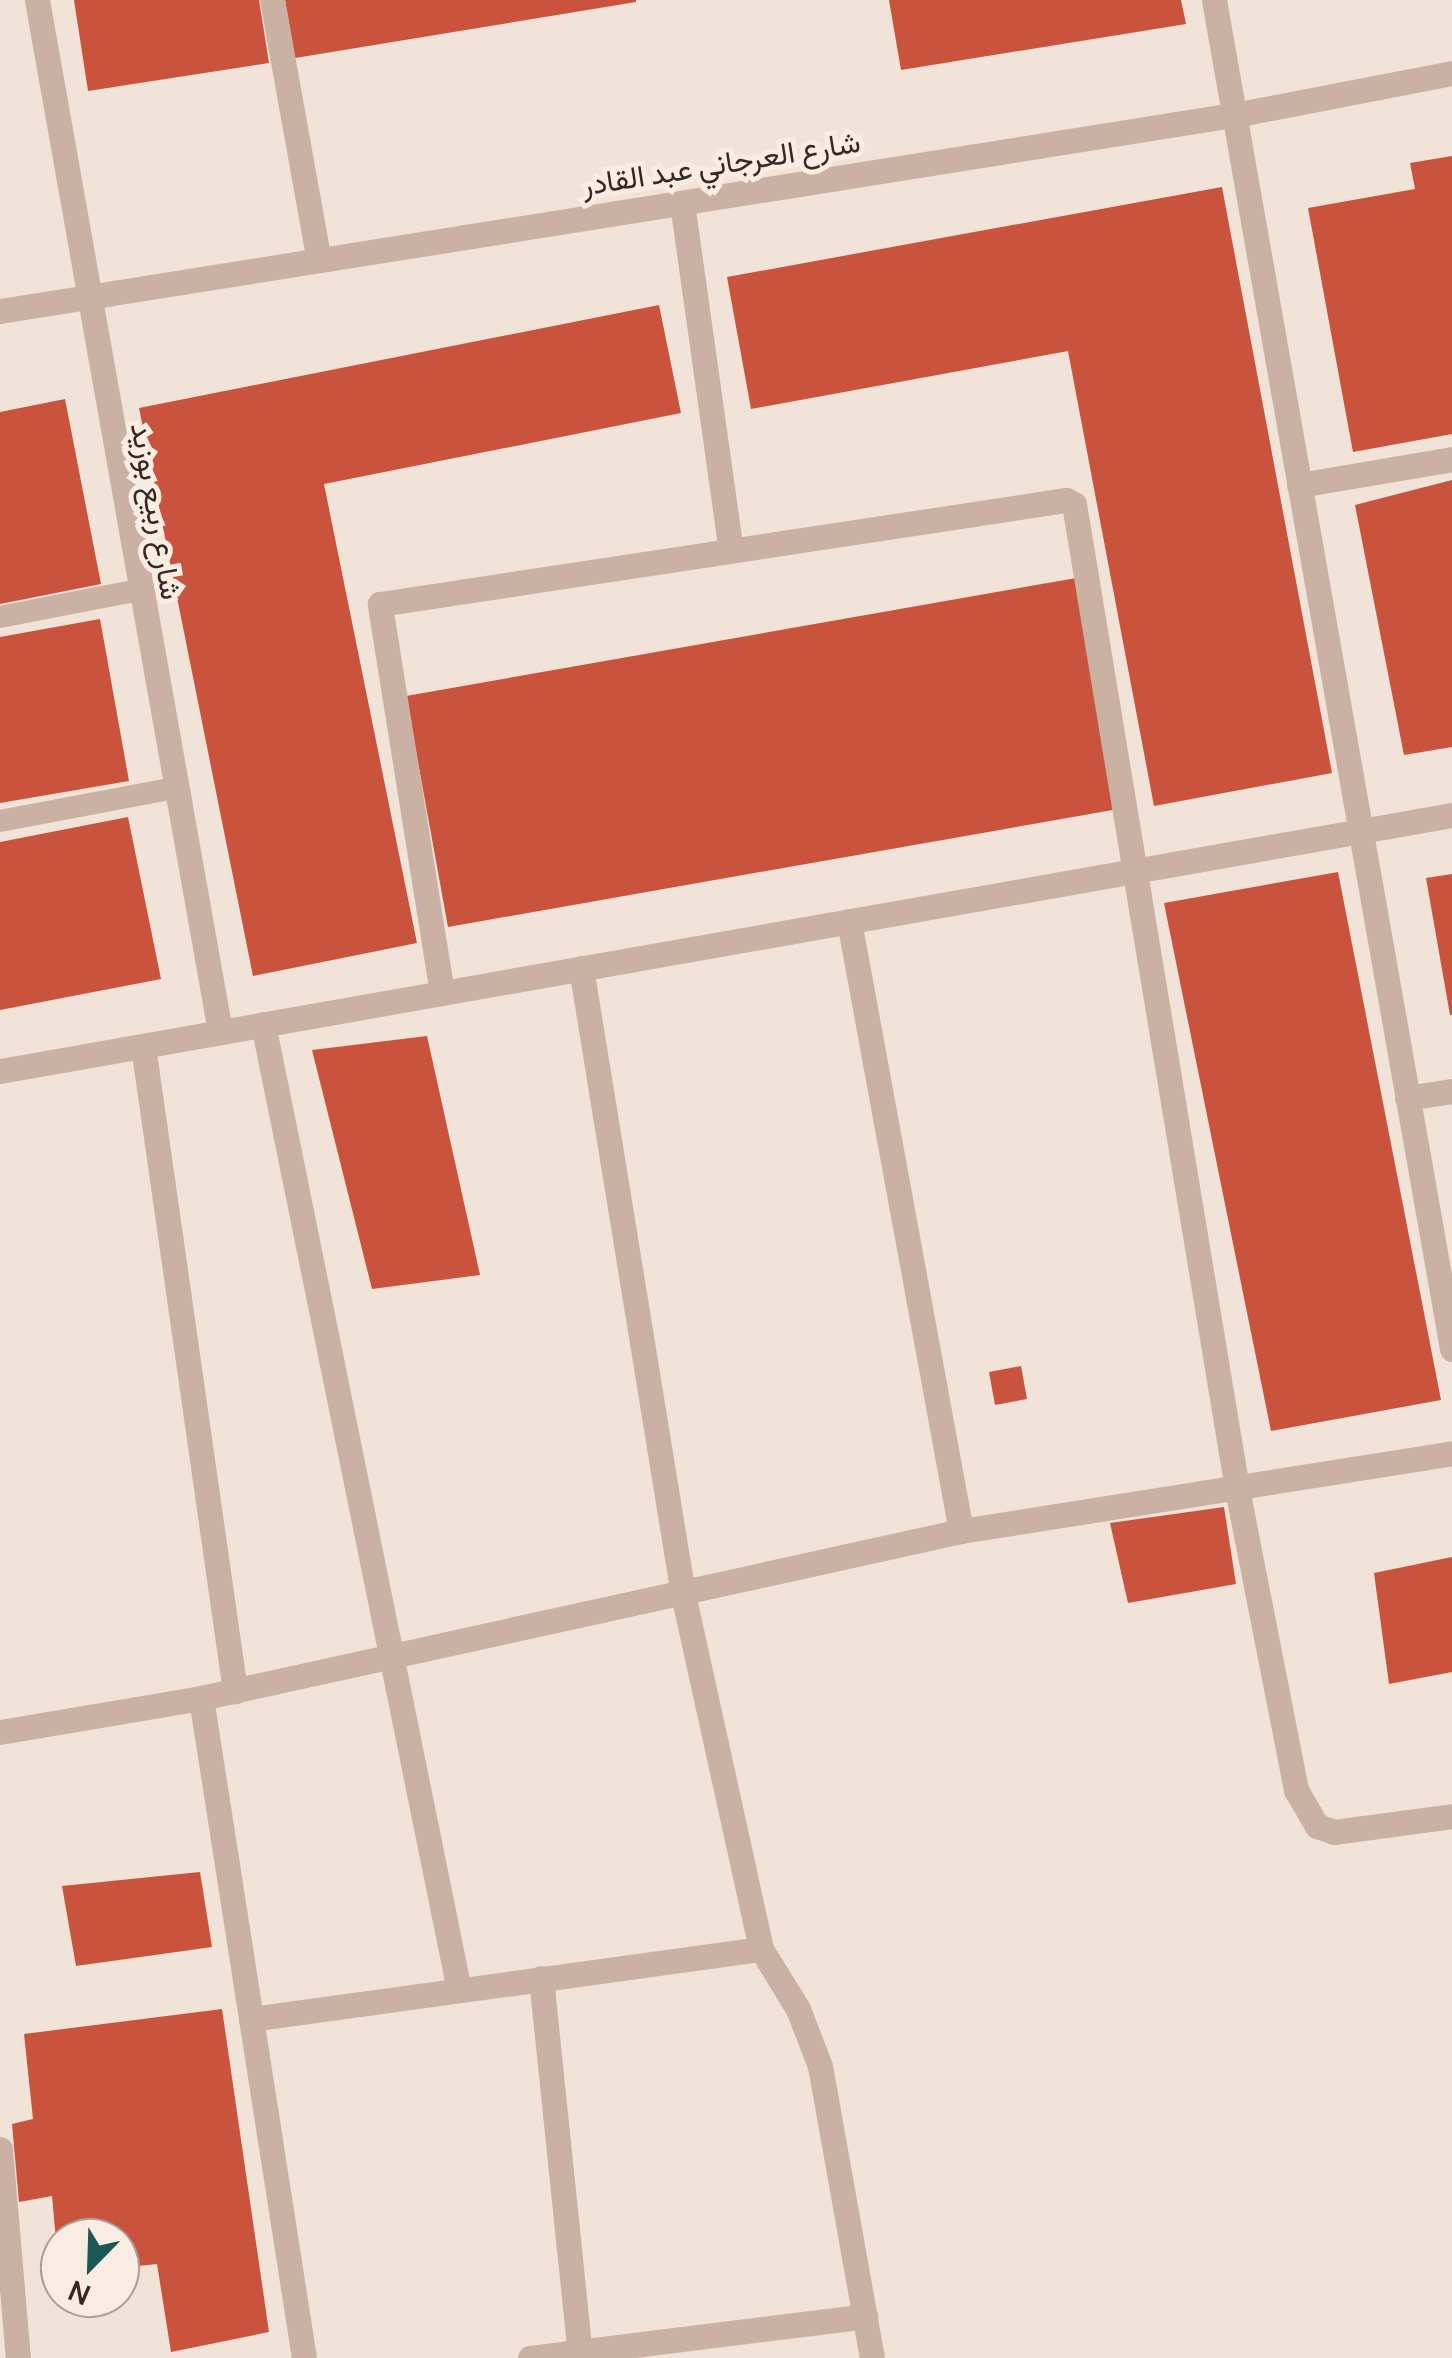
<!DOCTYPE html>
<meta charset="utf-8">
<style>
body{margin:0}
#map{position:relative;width:1452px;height:2358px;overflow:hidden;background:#f1e3d7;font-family:Manrope,Vazirmatn,sans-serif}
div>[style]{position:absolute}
.building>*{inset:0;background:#c9533d}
.pedestrian>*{height:22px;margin:-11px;padding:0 11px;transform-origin:11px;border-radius:11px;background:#cab1a3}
.minor>*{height:25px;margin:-12.5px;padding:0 12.5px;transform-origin:12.5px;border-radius:12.5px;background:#cab1a3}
span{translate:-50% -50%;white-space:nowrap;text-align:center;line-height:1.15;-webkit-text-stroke:10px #f9ede3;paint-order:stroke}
.street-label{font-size:30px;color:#342925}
.north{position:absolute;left:40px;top:2218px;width:100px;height:100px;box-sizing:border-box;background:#f9ede3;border:2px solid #aa9f97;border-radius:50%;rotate:203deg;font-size:28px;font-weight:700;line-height:40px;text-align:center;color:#342925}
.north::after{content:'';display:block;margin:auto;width:35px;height:45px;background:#1a5755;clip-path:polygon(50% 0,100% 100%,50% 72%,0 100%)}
</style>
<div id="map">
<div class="building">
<i style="clip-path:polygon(74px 0,259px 0,269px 63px,88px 91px)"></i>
<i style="clip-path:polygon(285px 0,636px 0,636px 2px,295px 58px)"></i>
<i style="clip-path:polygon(889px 0,1181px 0,1186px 24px,901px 70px)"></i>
<i style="clip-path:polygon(1452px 156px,1452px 434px,1353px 452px,1308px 208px,1415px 189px,1410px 163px)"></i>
<i style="clip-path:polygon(1222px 187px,1332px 773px,1154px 806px,1068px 351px,751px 409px,727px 277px)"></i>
<i style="clip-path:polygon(659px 305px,681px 413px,324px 484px,417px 943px,253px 976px,139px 408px)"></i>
<i style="clip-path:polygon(65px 399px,101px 584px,0 604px,0 412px)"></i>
<i style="clip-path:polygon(1452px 480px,1452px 747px,1404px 755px,1355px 505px)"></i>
<i style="clip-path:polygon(1082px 577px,1124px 808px,448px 927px,406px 696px)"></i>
<i style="clip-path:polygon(100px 619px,129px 781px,0 803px,0 637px)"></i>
<i style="clip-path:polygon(128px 817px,161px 979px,0 1010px,0 842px)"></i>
<i style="clip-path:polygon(1338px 872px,1441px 1400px,1271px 1431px,1164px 903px)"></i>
<i style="clip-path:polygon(1452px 874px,1452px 1015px,1450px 1015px,1426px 878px)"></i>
<i style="clip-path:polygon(427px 1036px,480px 1275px,372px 1289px,312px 1050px)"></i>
<i style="clip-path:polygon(1021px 1366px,1027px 1399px,995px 1405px,989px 1372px)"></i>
<i style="clip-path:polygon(1224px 1507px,1236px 1584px,1128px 1603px,1110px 1523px)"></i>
<i style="clip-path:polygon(1452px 1557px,1452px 1672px,1389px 1684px,1374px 1573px)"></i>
<i style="clip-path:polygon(200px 1872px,212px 1947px,76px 1966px,62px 1886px)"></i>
<i style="clip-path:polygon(222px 2009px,269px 2332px,171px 2352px,157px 2264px,120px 2268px,120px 2238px,60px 2238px,57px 2251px,52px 2196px,19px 2202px,12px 2124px,33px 2119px,24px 2034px)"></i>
</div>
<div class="pedestrian">
<i style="left:0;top:617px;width:142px;rotate:-11deg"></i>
<i style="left:0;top:821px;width:178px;rotate:-10.7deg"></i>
</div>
<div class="minor">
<i style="left:37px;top:0;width:1048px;rotate:79.94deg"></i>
<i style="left:272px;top:0;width:264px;rotate:79.8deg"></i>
<i style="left:1214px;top:0;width:1370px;rotate:79.99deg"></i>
<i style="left:682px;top:203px;width:351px;rotate:82deg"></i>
<i style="left:0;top:311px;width:1249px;rotate:-9.03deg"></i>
<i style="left:1234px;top:115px;width:222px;rotate:-10.9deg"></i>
<i style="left:1299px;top:485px;width:155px;rotate:-9.6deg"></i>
<i style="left:849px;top:921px;width:620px;rotate:79.6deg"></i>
<i style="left:581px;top:968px;width:634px;rotate:80.75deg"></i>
<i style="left:683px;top:1594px;width:363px;rotate:77.6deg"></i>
<i style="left:442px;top:993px;width:394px;rotate:-99.1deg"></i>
<i style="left:380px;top:604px;width:694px;rotate:-8.62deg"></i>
<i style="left:1066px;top:500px;width:9px;rotate:27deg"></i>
<i style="left:1074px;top:504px;width:998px;rotate:80.6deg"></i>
<i style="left:1237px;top:1489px;width:307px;rotate:78.9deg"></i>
<i style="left:1296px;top:1790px;width:42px;rotate:59.7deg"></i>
<i style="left:1317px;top:1826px;width:18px;rotate:19deg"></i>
<i style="left:1334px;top:1832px;width:119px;rotate:-7.7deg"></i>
<i style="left:263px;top:1024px;width:986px;rotate:78.53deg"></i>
<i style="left:143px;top:1046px;width:652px;rotate:81.88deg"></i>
<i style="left:0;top:1071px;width:1474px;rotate:-10deg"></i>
<i style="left:1407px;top:1098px;width:46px;rotate:-8.8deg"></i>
<i style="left:201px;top:1698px;width:668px;rotate:81.13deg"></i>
<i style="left:0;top:1732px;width:204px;rotate:-9.6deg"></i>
<i style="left:201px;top:1698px;width:778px;rotate:-12.39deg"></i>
<i style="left:961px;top:1531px;width:497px;rotate:-9deg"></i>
<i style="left:541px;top:1978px;width:382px;rotate:84.1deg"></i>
<i style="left:251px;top:2019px;width:515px;rotate:-7.82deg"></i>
<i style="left:761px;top:1949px;width:70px;rotate:58.3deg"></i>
<i style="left:798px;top:2009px;width:61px;rotate:68.9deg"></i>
<i style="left:820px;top:2066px;width:297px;rotate:79.9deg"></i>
<i style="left:0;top:2149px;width:210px;rotate:85.1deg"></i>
<i style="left:530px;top:2358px;width:338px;rotate:-7.1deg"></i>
</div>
<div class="street-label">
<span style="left:721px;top:163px;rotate:-9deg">شارع العرجاني عبد القادر</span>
<span style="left:157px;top:511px;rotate:80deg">شارع ربيع بوزيد</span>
</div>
<div class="north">N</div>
</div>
